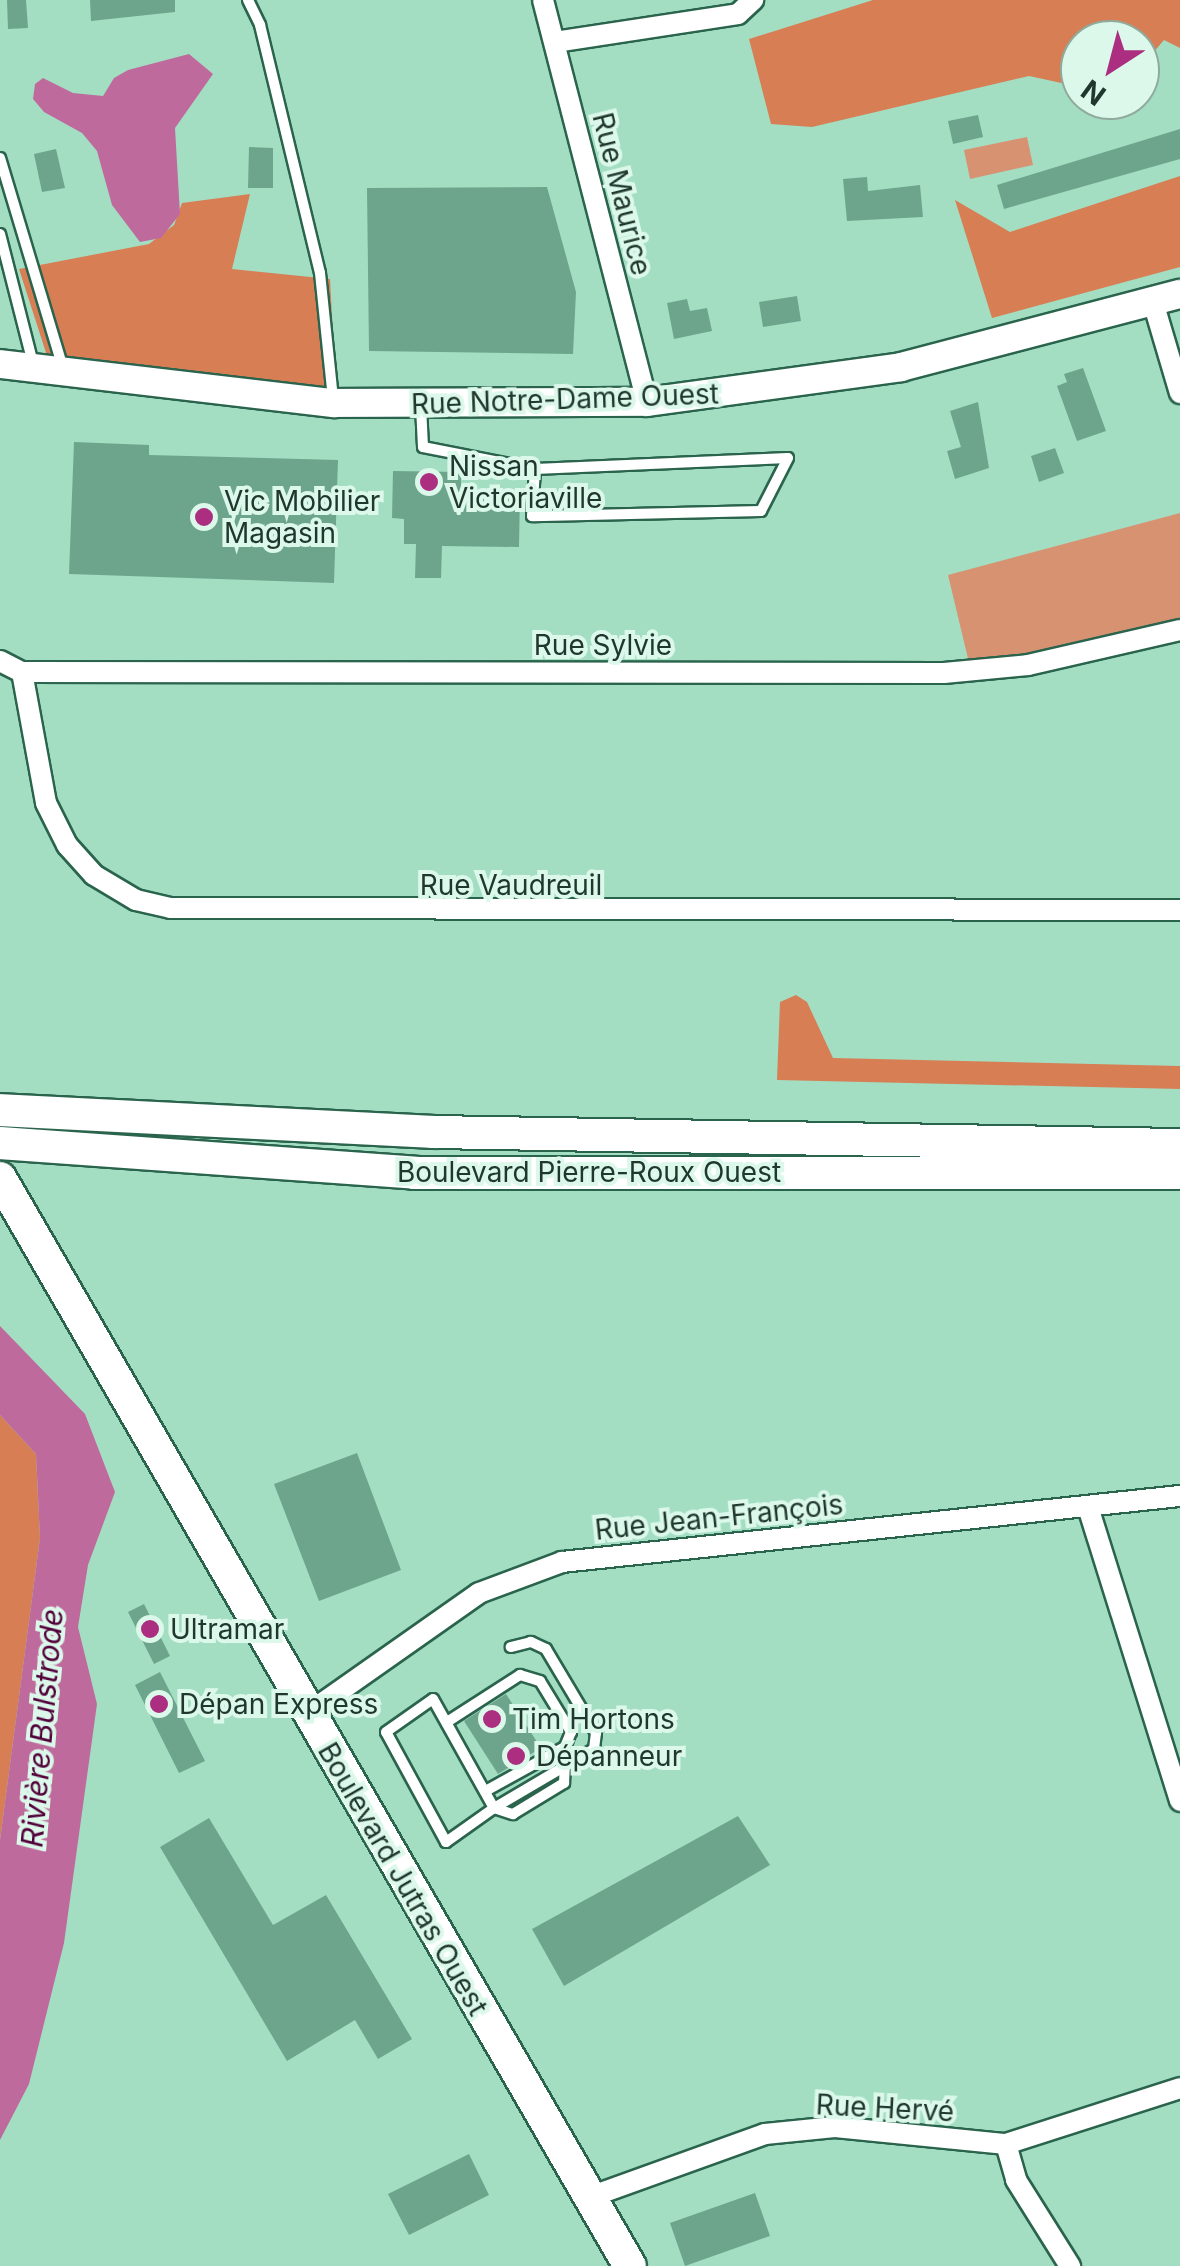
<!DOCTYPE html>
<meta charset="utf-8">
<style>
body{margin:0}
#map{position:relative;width:1180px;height:2266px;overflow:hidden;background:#a3dec3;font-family:Inter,sans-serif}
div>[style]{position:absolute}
.green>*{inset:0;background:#d79272}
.forest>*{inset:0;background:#d77e54}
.water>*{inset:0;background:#bf6a9c}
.building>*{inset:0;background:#6ca58c}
.roads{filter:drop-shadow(2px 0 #2b644d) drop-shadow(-2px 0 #2b644d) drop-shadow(0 2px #2b644d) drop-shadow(0 -2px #2b644d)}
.service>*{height:10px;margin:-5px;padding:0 5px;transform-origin:5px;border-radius:5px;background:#fff}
.minor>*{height:20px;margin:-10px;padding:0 10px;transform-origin:10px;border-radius:10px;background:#fff}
.tertiary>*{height:28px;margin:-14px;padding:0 14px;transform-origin:14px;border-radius:14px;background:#fff}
.primary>*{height:32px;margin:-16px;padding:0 16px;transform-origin:16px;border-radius:16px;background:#fff}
.dots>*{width:28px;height:28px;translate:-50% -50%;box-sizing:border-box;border:5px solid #dbf8ea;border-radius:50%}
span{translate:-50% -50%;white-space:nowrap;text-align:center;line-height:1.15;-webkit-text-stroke:8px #dbf8ea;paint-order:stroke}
.street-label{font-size:28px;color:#1f372c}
.poi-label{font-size:28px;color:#1f372c}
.left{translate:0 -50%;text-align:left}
.water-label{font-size:30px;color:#520039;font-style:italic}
.north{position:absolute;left:1060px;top:20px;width:100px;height:100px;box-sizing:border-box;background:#dbf8ea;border:2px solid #90ab9e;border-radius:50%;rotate:216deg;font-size:28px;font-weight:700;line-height:40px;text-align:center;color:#1f372c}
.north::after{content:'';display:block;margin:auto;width:35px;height:45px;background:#ab2e80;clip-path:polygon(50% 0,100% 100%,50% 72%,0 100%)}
</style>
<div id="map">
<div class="green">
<i style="clip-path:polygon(1027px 137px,1033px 165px,970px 179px,964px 150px)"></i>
<i style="clip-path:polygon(1180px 513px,1180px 630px,971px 671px,948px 575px)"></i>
</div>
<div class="forest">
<i style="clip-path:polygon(873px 0,1180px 0,1180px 48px,1164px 40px,1140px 68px,1140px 40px,1080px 40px,1080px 87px,1029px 76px,812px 127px,771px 124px,749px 39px)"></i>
<i style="clip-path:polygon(1180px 176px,1180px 267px,992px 318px,955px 200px,1010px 232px)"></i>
<i style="clip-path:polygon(250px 194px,232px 269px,330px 279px,336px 390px,48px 359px,19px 269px,149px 244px,174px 225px,182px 203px)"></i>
<i style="clip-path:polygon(796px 995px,807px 1002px,833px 1058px,1180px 1066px,1180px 1089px,777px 1080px,780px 1002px)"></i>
<i style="clip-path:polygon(0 1415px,36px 1454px,40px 1538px,0 1840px)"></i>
</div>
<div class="water">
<i style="clip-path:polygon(189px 54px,213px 74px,175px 128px,180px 214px,161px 238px,140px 242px,112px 205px,97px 151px,82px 133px,44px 112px,33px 99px,35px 84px,43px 78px,73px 93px,103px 96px,114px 78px,128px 70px)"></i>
<i style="clip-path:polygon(0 1326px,85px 1414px,115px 1492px,88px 1565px,78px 1627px,97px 1704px,64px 1943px,29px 2084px,0 2140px,0 1840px,40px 1538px,36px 1454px,0 1415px)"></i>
</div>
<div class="building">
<i style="clip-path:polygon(7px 0,26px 0,28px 28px,8px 29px)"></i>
<i style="clip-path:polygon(90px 0,175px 0,175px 12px,91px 21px)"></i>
<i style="clip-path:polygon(978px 115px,983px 137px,953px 144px,948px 121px)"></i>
<i style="clip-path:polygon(1180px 129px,1180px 159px,1004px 209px,997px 185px)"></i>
<i style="clip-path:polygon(249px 147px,273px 148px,273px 188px,248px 188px)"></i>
<i style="clip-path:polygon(56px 149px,65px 188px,42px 192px,34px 154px)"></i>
<i style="clip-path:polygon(867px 177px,868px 191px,920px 185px,923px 217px,847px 221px,843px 179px)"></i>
<i style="clip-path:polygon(547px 187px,576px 292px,573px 354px,369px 351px,367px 188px)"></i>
<i style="clip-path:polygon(797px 296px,801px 321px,763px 327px,759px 302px)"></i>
<i style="clip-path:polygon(687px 299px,690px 311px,707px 308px,712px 331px,674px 339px,667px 303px)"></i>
<i style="clip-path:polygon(1083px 368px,1106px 431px,1077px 441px,1057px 386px,1067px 382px,1064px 374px)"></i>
<i style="clip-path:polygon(978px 402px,989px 468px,955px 479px,947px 451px,961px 447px,950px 411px)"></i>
<i style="clip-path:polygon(74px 442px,149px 445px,149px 455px,338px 460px,334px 583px,69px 574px)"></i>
<i style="clip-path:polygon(1055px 448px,1064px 473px,1039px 482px,1031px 456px)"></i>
<i style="clip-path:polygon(393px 471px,461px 472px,461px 492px,520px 493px,519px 547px,442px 546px,441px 578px,415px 578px,416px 544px,404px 544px,404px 519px,392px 518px)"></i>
<i style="clip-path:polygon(357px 1453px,401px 1570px,319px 1601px,274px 1484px)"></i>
<i style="clip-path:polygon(144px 1604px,170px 1656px,154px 1664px,128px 1612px)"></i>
<i style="clip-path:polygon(160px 1672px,205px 1761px,179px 1773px,135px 1685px)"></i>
<i style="clip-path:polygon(506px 1694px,541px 1748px,498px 1774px,464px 1721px)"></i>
<i style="clip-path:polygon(738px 1816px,770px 1865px,564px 1986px,532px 1929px)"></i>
<i style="clip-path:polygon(209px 1818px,273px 1925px,326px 1895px,412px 2039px,378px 2059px,355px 2020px,287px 2061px,160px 1847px)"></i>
<i style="clip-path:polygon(469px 2154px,489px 2195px,409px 2235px,388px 2194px)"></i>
<i style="clip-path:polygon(755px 2193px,770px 2236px,685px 2266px,670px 2223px)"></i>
</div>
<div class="roads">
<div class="service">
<i style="left:248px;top:0;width:28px;rotate:64deg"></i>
<i style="left:260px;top:25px;width:255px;rotate:76.4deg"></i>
<i style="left:320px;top:273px;width:126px;rotate:84.1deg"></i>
<i style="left:0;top:158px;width:219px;rotate:73.3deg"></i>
<i style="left:0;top:234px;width:133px;rotate:75.7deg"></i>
<i style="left:421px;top:406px;width:41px;rotate:87.2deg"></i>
<i style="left:423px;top:447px;width:114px;rotate:11.1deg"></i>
<i style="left:535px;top:469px;width:253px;rotate:-2.5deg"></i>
<i style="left:788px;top:458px;width:59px;rotate:117deg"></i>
<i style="left:761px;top:511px;width:229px;rotate:178.7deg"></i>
<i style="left:532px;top:516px;width:47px;rotate:-86.3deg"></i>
<i style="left:433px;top:1699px;width:125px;rotate:60.8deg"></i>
<i style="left:494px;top:1808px;width:59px;rotate:144.7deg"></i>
<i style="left:446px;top:1842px;width:125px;rotate:-118.6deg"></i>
<i style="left:386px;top:1732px;width:57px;rotate:-35.1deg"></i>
<i style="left:447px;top:1722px;width:87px;rotate:-32.8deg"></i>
<i style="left:520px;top:1675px;width:21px;rotate:17deg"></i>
<i style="left:540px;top:1681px;width:60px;rotate:58.7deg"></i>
<i style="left:571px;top:1732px;width:16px;rotate:112deg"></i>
<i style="left:565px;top:1747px;width:89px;rotate:151.1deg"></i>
<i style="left:494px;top:1808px;width:116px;rotate:-30.5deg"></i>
<i style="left:594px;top:1749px;width:16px;rotate:-83deg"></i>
<i style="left:596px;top:1733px;width:98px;rotate:-120.8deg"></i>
<i style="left:546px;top:1649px;width:17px;rotate:-155deg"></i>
<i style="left:531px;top:1642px;width:21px;rotate:166deg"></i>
<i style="left:494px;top:1808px;width:20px;rotate:18deg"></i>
<i style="left:513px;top:1814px;width:60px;rotate:-31.3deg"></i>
<i style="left:564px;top:1783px;width:17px;rotate:-87deg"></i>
</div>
<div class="minor">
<i style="left:543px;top:0;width:415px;rotate:75.5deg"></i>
<i style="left:555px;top:42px;width:185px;rotate:-8.7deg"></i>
<i style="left:738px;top:14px;width:21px;rotate:-43deg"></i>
<i style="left:1153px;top:302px;width:95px;rotate:73.5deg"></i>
<i style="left:0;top:661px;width:25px;rotate:27deg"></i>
<i style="left:22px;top:672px;width:133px;rotate:79.6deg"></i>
<i style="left:46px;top:803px;width:47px;rotate:63.4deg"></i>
<i style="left:67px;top:845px;width:40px;rotate:48deg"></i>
<i style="left:94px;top:875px;width:49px;rotate:30.8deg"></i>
<i style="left:136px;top:900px;width:35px;rotate:13deg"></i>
<i style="left:170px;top:908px;width:1010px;rotate:0.11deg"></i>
<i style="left:22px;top:672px;width:922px;rotate:0.06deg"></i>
<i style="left:944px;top:673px;width:84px;rotate:-5.4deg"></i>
<i style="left:1028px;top:665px;width:156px;rotate:-13deg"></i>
<i style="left:1088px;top:1507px;width:308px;rotate:72.6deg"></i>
<i style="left:307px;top:1714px;width:210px;rotate:-35.1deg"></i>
<i style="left:479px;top:1593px;width:89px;rotate:-20.5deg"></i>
<i style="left:562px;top:1562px;width:622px;rotate:-6.1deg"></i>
<i style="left:1006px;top:2144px;width:37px;rotate:74deg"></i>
<i style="left:1016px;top:2180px;width:102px;rotate:57.9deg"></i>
<i style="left:590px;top:2197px;width:186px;rotate:-19.8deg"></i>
<i style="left:765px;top:2134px;width:70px;rotate:-5.7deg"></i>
<i style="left:835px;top:2127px;width:172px;rotate:5.7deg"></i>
<i style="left:1006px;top:2144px;width:183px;rotate:-17.8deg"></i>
</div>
<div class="tertiary">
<i style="left:0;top:364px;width:336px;rotate:6.7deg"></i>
<i style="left:334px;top:403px;width:313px;rotate:-0.2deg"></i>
<i style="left:647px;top:402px;width:256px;rotate:-7.8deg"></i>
<i style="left:901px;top:367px;width:288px;rotate:-14.7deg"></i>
</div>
<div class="primary">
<i style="left:0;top:1110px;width:434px;rotate:2.9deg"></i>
<i style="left:433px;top:1132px;width:747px;rotate:1deg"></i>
<i style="left:0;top:1143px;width:415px;rotate:4.1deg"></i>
<i style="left:414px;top:1173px;width:766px"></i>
<i style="left:0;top:1178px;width:1257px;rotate:59.93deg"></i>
</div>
</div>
<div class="dots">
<i style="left:429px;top:482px;background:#ab2e80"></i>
<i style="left:204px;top:517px;background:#ab2e80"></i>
<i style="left:150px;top:1629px;background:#ab2e80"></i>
<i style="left:159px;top:1704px;background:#ab2e80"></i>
<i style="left:492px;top:1719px;background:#ab2e80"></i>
<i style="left:516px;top:1756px;background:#ab2e80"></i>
</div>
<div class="street-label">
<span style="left:622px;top:194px;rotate:76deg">Rue Maurice</span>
<span style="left:565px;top:399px;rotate:-2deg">Rue Notre-Dame Ouest</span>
<span style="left:603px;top:645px">Rue Sylvie</span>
<span style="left:511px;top:885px">Rue Vaudreuil</span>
<span style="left:589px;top:1172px">Boulevard Pierre-Roux Ouest</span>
<span style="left:719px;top:1517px;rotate:-6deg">Rue Jean-François</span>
<span style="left:403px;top:1879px;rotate:60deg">Boulevard Jutras Ouest</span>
<span style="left:885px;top:2108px;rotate:3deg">Rue Hervé</span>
</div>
<div class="poi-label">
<span class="left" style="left:449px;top:482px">Nissan<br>Victoriaville</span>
<span class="left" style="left:224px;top:517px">Vic Mobilier<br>Magasin</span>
<span class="left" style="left:170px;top:1629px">Ultramar</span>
<span class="left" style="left:179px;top:1704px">Dépan Express</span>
<span class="left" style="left:512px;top:1719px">Tim Hortons</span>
<span class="left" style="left:536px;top:1756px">Dépanneur</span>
</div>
<div class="water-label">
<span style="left:42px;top:1728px;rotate:-85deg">Rivière Bulstrode</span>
</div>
<div class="north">N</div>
</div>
